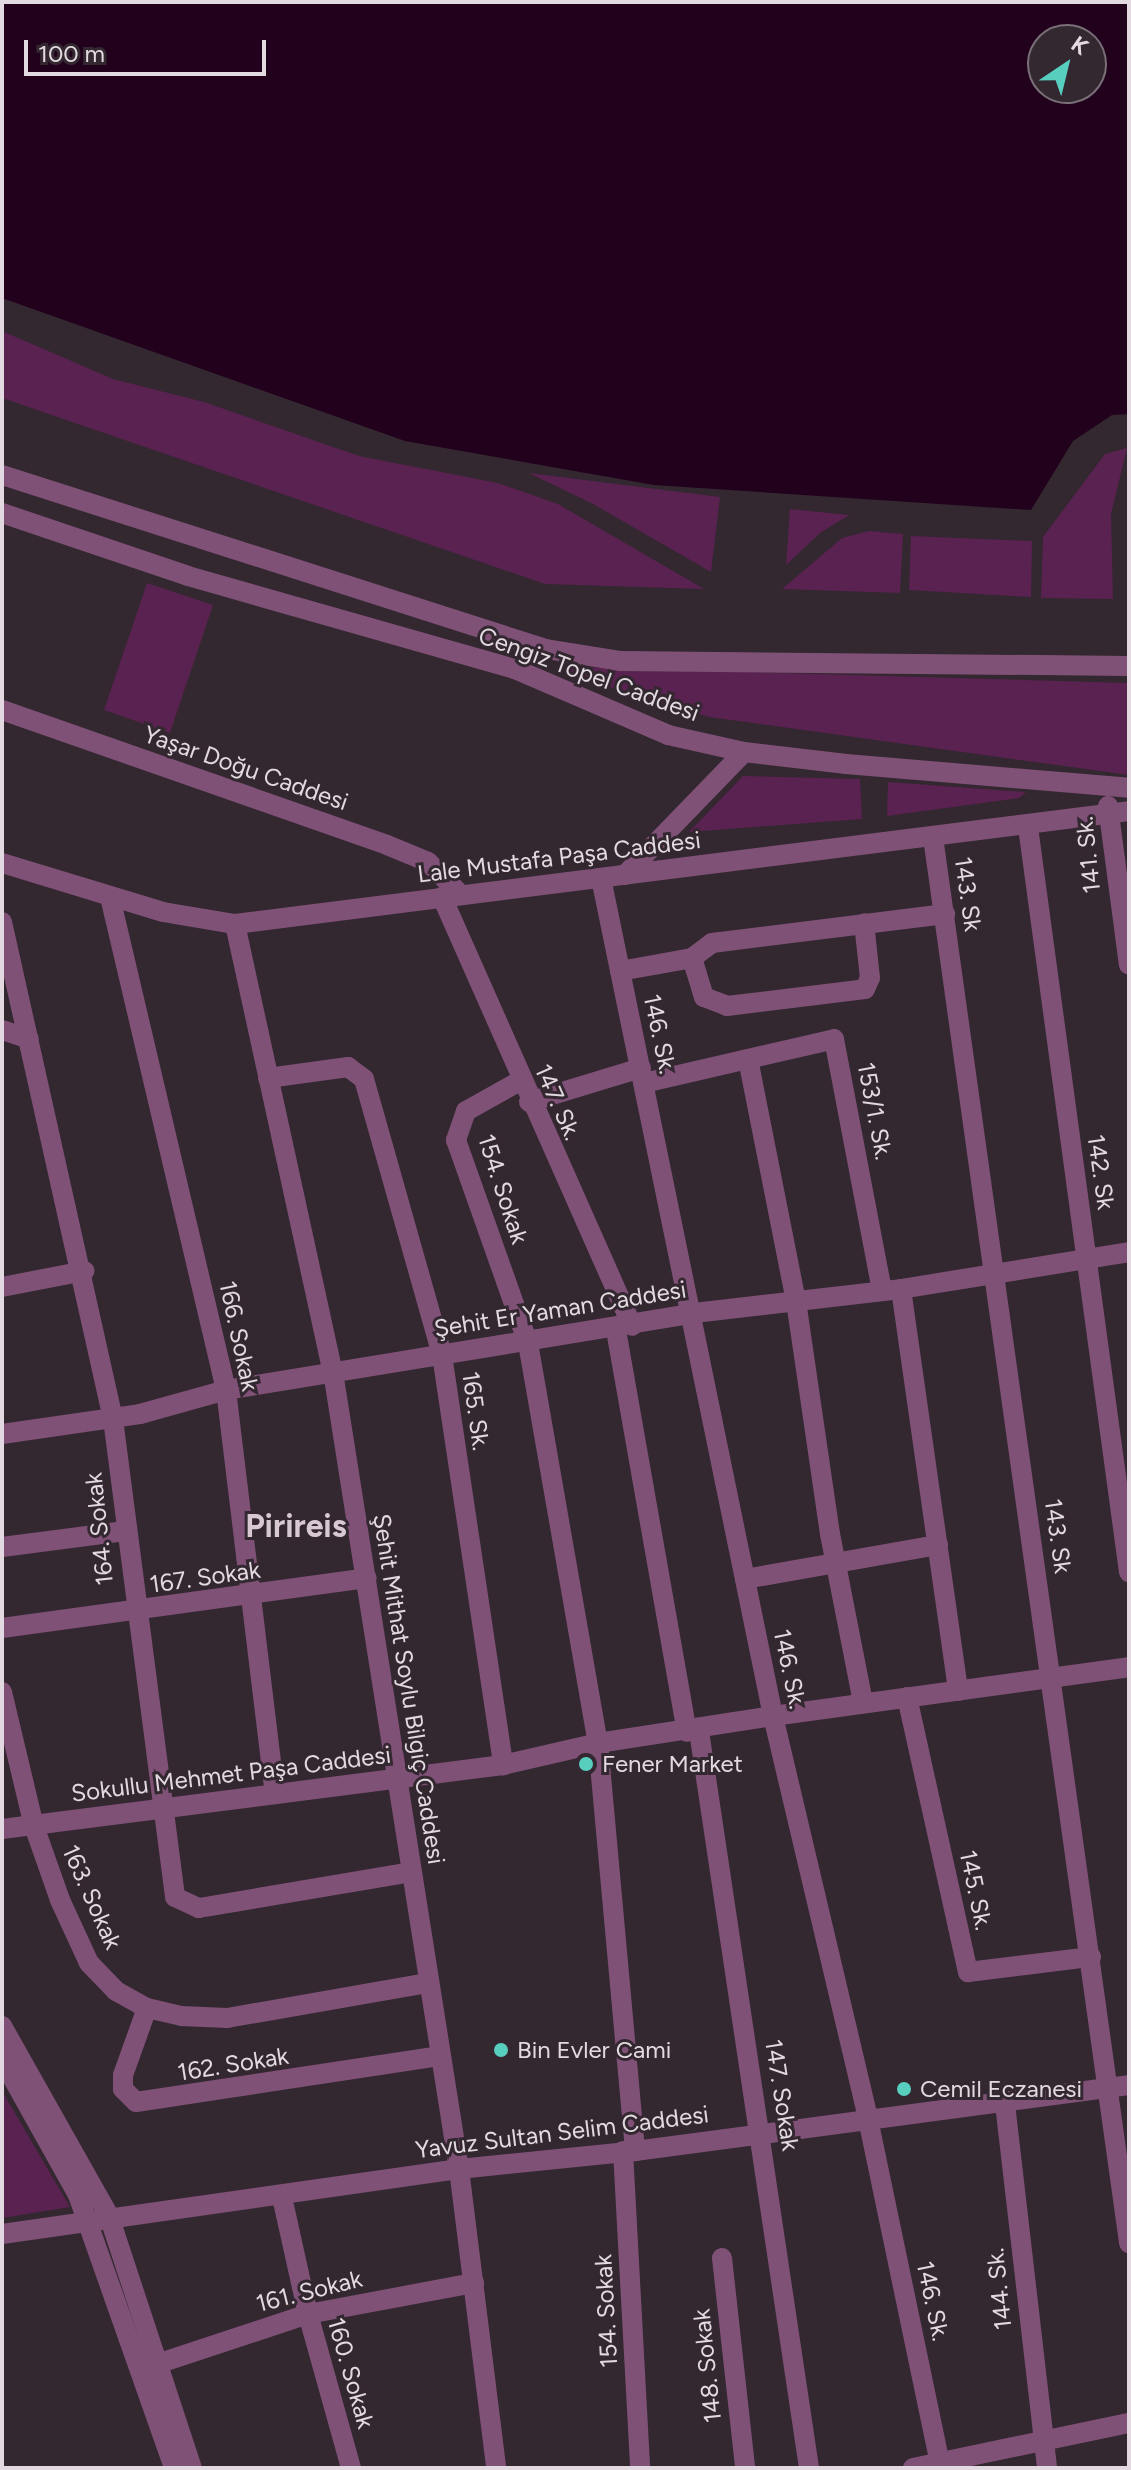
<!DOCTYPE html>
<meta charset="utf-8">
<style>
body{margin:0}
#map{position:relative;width:1131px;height:2470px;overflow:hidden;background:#332730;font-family:Figtree,sans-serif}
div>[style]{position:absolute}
.green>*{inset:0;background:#592250}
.water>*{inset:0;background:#22011d}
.minor>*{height:20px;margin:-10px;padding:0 10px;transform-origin:10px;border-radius:10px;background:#805177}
.dots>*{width:22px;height:22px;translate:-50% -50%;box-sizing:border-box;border:4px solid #332730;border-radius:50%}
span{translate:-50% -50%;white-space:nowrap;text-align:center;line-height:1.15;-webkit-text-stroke:6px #332730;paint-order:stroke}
.street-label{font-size:24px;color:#e2dae0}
.poi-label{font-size:24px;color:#e2dae0}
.left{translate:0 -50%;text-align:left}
.district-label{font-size:32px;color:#d7c8d4;font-weight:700}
.frame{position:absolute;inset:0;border:4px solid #e2dae0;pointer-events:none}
.north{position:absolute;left:1027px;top:24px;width:80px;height:80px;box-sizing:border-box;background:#332730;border:2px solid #796f76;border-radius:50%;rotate:35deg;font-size:22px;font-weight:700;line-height:32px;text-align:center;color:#e2dae0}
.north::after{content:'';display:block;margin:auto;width:28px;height:36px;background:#58cebf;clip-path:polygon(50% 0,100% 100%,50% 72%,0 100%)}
.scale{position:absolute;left:24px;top:40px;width:242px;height:36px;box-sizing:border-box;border:4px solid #e2dae0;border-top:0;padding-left:10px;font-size:24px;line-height:28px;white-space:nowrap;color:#e2dae0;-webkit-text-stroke:6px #332730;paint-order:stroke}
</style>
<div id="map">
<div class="green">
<i style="clip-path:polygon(2px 331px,113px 379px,204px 402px,359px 456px,498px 483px,558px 504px,704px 589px,545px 584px,2px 398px)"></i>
<i style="clip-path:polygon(1127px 448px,1111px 514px,1113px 599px,1041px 598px,1043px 537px,1105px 454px)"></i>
<i style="clip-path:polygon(529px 473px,720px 497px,711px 572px,593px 504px)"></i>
<i style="clip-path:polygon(790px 509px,849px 515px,820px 533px,786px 565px)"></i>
<i style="clip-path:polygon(869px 531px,903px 534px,900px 593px,782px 589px,842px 538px)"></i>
<i style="clip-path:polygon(911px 536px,1032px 541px,1031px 597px,909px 590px)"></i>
<i style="clip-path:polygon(147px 583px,213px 605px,170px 733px,104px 710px)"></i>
<i style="clip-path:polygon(571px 667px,1129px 683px,1129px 775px,709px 717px,561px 672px)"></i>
<i style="clip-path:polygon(743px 776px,860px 779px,862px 819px,689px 832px)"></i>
<i style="clip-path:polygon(888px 782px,1026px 792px,1019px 798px,887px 816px)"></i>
<i style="clip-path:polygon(2px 2091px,70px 2207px,2px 2218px)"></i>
</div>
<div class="water">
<i style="clip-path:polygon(evenodd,2px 2px,1129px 2px,1129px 414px,1112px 415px,1073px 441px,1031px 510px,654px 485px,405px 441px,2px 298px,2px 2px,1043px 40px,1091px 40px,1091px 88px,1043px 88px,1043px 40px)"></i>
</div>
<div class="minor">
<i style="left:2px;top:475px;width:571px;rotate:17.74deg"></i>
<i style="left:546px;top:649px;width:76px;rotate:9.1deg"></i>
<i style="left:621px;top:661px;width:508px;rotate:0.56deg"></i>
<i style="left:2px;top:513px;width:196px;rotate:18.7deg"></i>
<i style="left:188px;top:576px;width:340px;rotate:15.9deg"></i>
<i style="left:515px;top:669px;width:167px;rotate:23.3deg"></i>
<i style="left:668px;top:735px;width:78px;rotate:12.6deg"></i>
<i style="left:744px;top:752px;width:103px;rotate:6.7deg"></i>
<i style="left:846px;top:764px;width:284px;rotate:4.8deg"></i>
<i style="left:2px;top:710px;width:408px;rotate:19.3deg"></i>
<i style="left:387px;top:845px;width:44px;rotate:22.5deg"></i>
<i style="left:428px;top:862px;width:45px;rotate:45deg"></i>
<i style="left:1108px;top:806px;width:160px;rotate:82.5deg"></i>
<i style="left:1028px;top:827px;width:752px;rotate:82.28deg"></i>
<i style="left:933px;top:837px;width:1420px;rotate:82.06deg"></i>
<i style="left:2px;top:863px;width:168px;rotate:16.9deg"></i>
<i style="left:163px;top:912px;width:73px;rotate:9.5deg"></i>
<i style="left:235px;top:924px;width:901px;rotate:-7.2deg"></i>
<i style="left:625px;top:875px;width:171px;rotate:-45.9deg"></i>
<i style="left:601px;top:878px;width:855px;rotate:78.4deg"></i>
<i style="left:773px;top:1716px;width:414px;rotate:76.7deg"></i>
<i style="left:868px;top:2119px;width:357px;rotate:78.2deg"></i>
<i style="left:110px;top:897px;width:506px;rotate:76.76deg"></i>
<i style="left:226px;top:1390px;width:407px;rotate:83.1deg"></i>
<i style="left:442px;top:897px;width:469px;rotate:66.1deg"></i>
<i style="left:2px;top:922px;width:509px;rotate:77.41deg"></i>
<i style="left:113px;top:1419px;width:482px;rotate:82.6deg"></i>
<i style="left:175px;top:1897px;width:26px;rotate:25deg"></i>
<i style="left:199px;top:1908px;width:215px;rotate:-9.6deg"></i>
<i style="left:235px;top:924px;width:459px;rotate:77.7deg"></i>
<i style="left:333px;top:1372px;width:807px;rotate:81.02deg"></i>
<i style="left:459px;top:2169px;width:301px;rotate:82.9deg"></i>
<i style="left:692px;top:958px;width:41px;rotate:72.9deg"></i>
<i style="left:704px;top:997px;width:25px;rotate:21deg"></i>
<i style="left:727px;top:1006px;width:139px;rotate:-7deg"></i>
<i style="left:865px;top:989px;width:12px;rotate:-66deg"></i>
<i style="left:870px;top:978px;width:55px;rotate:-96.2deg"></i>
<i style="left:620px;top:971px;width:73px;rotate:-10.2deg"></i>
<i style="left:692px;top:958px;width:25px;rotate:-37deg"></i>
<i style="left:712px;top:943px;width:235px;rotate:-7.1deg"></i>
<i style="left:2px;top:1030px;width:28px;rotate:18deg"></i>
<i style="left:748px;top:1059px;width:247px;rotate:78.8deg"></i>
<i style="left:796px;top:1301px;width:235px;rotate:81.7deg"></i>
<i style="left:830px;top:1534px;width:171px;rotate:78.9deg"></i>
<i style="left:268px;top:1078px;width:81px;rotate:-7.8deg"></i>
<i style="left:348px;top:1067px;width:20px;rotate:37deg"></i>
<i style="left:364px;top:1079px;width:287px;rotate:74.2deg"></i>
<i style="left:442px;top:1355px;width:415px;rotate:81.5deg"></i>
<i style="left:520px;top:1081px;width:62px;rotate:150.9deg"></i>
<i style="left:466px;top:1111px;width:31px;rotate:109deg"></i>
<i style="left:456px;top:1140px;width:215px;rotate:70.5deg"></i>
<i style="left:528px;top:1343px;width:406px;rotate:80.1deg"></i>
<i style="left:598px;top:1743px;width:410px;rotate:84.8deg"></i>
<i style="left:644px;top:1083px;width:195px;rotate:-13deg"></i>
<i style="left:834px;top:1039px;width:256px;rotate:79.2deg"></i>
<i style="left:529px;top:1102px;width:117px;rotate:-16.9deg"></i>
<i style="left:2px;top:1287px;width:84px;rotate:-11deg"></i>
<i style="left:901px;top:1289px;width:406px;rotate:81.9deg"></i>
<i style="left:616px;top:1330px;width:408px;rotate:80deg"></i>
<i style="left:2px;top:1434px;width:139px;rotate:-8.2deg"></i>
<i style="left:140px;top:1414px;width:89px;rotate:-15.6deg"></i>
<i style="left:226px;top:1390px;width:474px;rotate:-9.3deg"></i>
<i style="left:694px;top:1313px;width:208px;rotate:-6.6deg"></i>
<i style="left:901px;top:1289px;width:231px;rotate:-9.2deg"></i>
<i style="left:2px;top:1547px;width:124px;rotate:-7.4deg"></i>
<i style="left:745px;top:1579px;width:196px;rotate:-10deg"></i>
<i style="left:2px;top:1628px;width:368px;rotate:-7.8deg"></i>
<i style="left:2px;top:1692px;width:138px;rotate:76.6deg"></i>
<i style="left:34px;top:1826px;width:78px;rotate:70.6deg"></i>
<i style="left:60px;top:1900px;width:69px;rotate:65.3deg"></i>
<i style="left:89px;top:1963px;width:39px;rotate:46deg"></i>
<i style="left:116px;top:1991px;width:35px;rotate:29deg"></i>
<i style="left:147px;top:2008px;width:35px;rotate:13deg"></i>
<i style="left:181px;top:2016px;width:46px;rotate:2.5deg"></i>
<i style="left:227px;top:2018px;width:204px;rotate:-9.9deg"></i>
<i style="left:907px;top:1697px;width:282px;rotate:77.5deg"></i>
<i style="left:968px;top:1972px;width:124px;rotate:-7deg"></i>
<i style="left:699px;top:1731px;width:745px;rotate:81.51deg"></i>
<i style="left:2px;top:1829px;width:505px;rotate:-7.28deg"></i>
<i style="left:503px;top:1765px;width:98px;rotate:-13deg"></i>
<i style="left:598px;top:1743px;width:177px;rotate:-8.8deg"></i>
<i style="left:773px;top:1716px;width:359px;rotate:-7.8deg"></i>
<i style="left:147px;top:2008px;width:71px;rotate:109.7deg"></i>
<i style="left:123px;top:2075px;width:14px;rotate:90deg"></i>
<i style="left:123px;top:2089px;width:18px;rotate:45deg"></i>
<i style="left:136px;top:2102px;width:308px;rotate:-8.6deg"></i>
<i style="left:2px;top:2026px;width:218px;rotate:60.6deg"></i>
<i style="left:109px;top:2216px;width:265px;rotate:71.8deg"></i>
<i style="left:2px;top:2059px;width:156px;rotate:60.8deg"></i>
<i style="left:78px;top:2195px;width:289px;rotate:70.6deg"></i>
<i style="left:1005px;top:2104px;width:366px;rotate:83.4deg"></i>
<i style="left:623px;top:2151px;width:317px;rotate:86.9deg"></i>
<i style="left:282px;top:2197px;width:120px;rotate:77.5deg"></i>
<i style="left:308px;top:2314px;width:160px;rotate:74.4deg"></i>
<i style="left:2px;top:2234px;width:462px;rotate:-8.1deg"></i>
<i style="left:459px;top:2169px;width:177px;rotate:-5.8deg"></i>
<i style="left:635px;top:2151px;width:498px;rotate:-7.6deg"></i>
<i style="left:722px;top:2258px;width:211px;rotate:83.7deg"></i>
<i style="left:160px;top:2363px;width:156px;rotate:-18.3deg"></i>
<i style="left:308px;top:2314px;width:169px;rotate:-10.6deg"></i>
<i style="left:913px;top:2468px;width:221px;rotate:-11.8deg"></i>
</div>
<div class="dots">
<i style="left:586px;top:1764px;background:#58cebf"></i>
<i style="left:501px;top:2050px;background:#58cebf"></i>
<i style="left:904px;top:2089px;background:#58cebf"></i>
</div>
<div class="street-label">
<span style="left:589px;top:674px;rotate:20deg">Cengiz Topel Caddesi</span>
<span style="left:246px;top:768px;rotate:19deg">Yaşar Doğu Caddesi</span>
<span style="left:1088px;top:855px;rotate:-96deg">141. Sk.</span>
<span style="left:559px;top:857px;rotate:-7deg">Lale Mustafa Paşa Caddesi</span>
<span style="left:968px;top:894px;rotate:82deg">143. Sk</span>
<span style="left:660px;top:1034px;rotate:78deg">146. Sk.</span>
<span style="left:558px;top:1102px;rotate:66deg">147. Sk.</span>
<span style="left:875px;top:1111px;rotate:79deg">153/1. Sk.</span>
<span style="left:1101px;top:1172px;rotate:82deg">142. Sk</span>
<span style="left:503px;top:1189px;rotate:72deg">154. Sokak</span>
<span style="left:560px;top:1309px;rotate:-9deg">Şehit Er Yaman Caddesi</span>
<span style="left:239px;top:1336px;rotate:78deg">166. Sokak</span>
<span style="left:476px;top:1411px;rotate:82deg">165. Sk.</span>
<span style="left:99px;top:1529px;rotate:-96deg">164. Sokak</span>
<span style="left:1058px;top:1536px;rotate:82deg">143. Sk</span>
<span style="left:205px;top:1577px;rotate:-8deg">167. Sokak</span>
<span style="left:790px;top:1669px;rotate:78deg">146. Sk.</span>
<span style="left:409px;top:1689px;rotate:81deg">Şehit Mithat Soylu Bilgiç Caddesi</span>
<span style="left:231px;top:1774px;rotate:-7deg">Sokullu Mehmet Paşa Caddesi</span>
<span style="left:976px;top:1890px;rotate:78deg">145. Sk.</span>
<span style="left:92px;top:1897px;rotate:66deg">163. Sokak</span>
<span style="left:233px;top:2064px;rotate:-9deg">162. Sokak</span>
<span style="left:782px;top:2095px;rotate:81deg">147. Sokak</span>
<span style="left:562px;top:2132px;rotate:-7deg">Yavuz Sultan Selim Caddesi</span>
<span style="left:999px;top:2289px;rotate:-96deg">144. Sk.</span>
<span style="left:309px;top:2291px;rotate:-14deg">161. Sokak</span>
<span style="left:933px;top:2301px;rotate:78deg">146. Sk.</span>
<span style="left:606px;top:2311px;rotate:-93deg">154. Sokak</span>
<span style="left:707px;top:2366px;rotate:-96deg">148. Sokak</span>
<span style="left:351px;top:2373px;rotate:74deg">160. Sokak</span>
</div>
<div class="poi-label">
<span class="left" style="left:602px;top:1764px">Fener Market</span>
<span class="left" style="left:517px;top:2050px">Bin Evler Cami</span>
<span class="left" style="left:920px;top:2089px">Cemil Eczanesi</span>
</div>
<div class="district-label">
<span style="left:296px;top:1526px">Pirireis</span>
</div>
<div class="frame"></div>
<div class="north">K</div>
<div class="scale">100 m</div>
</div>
